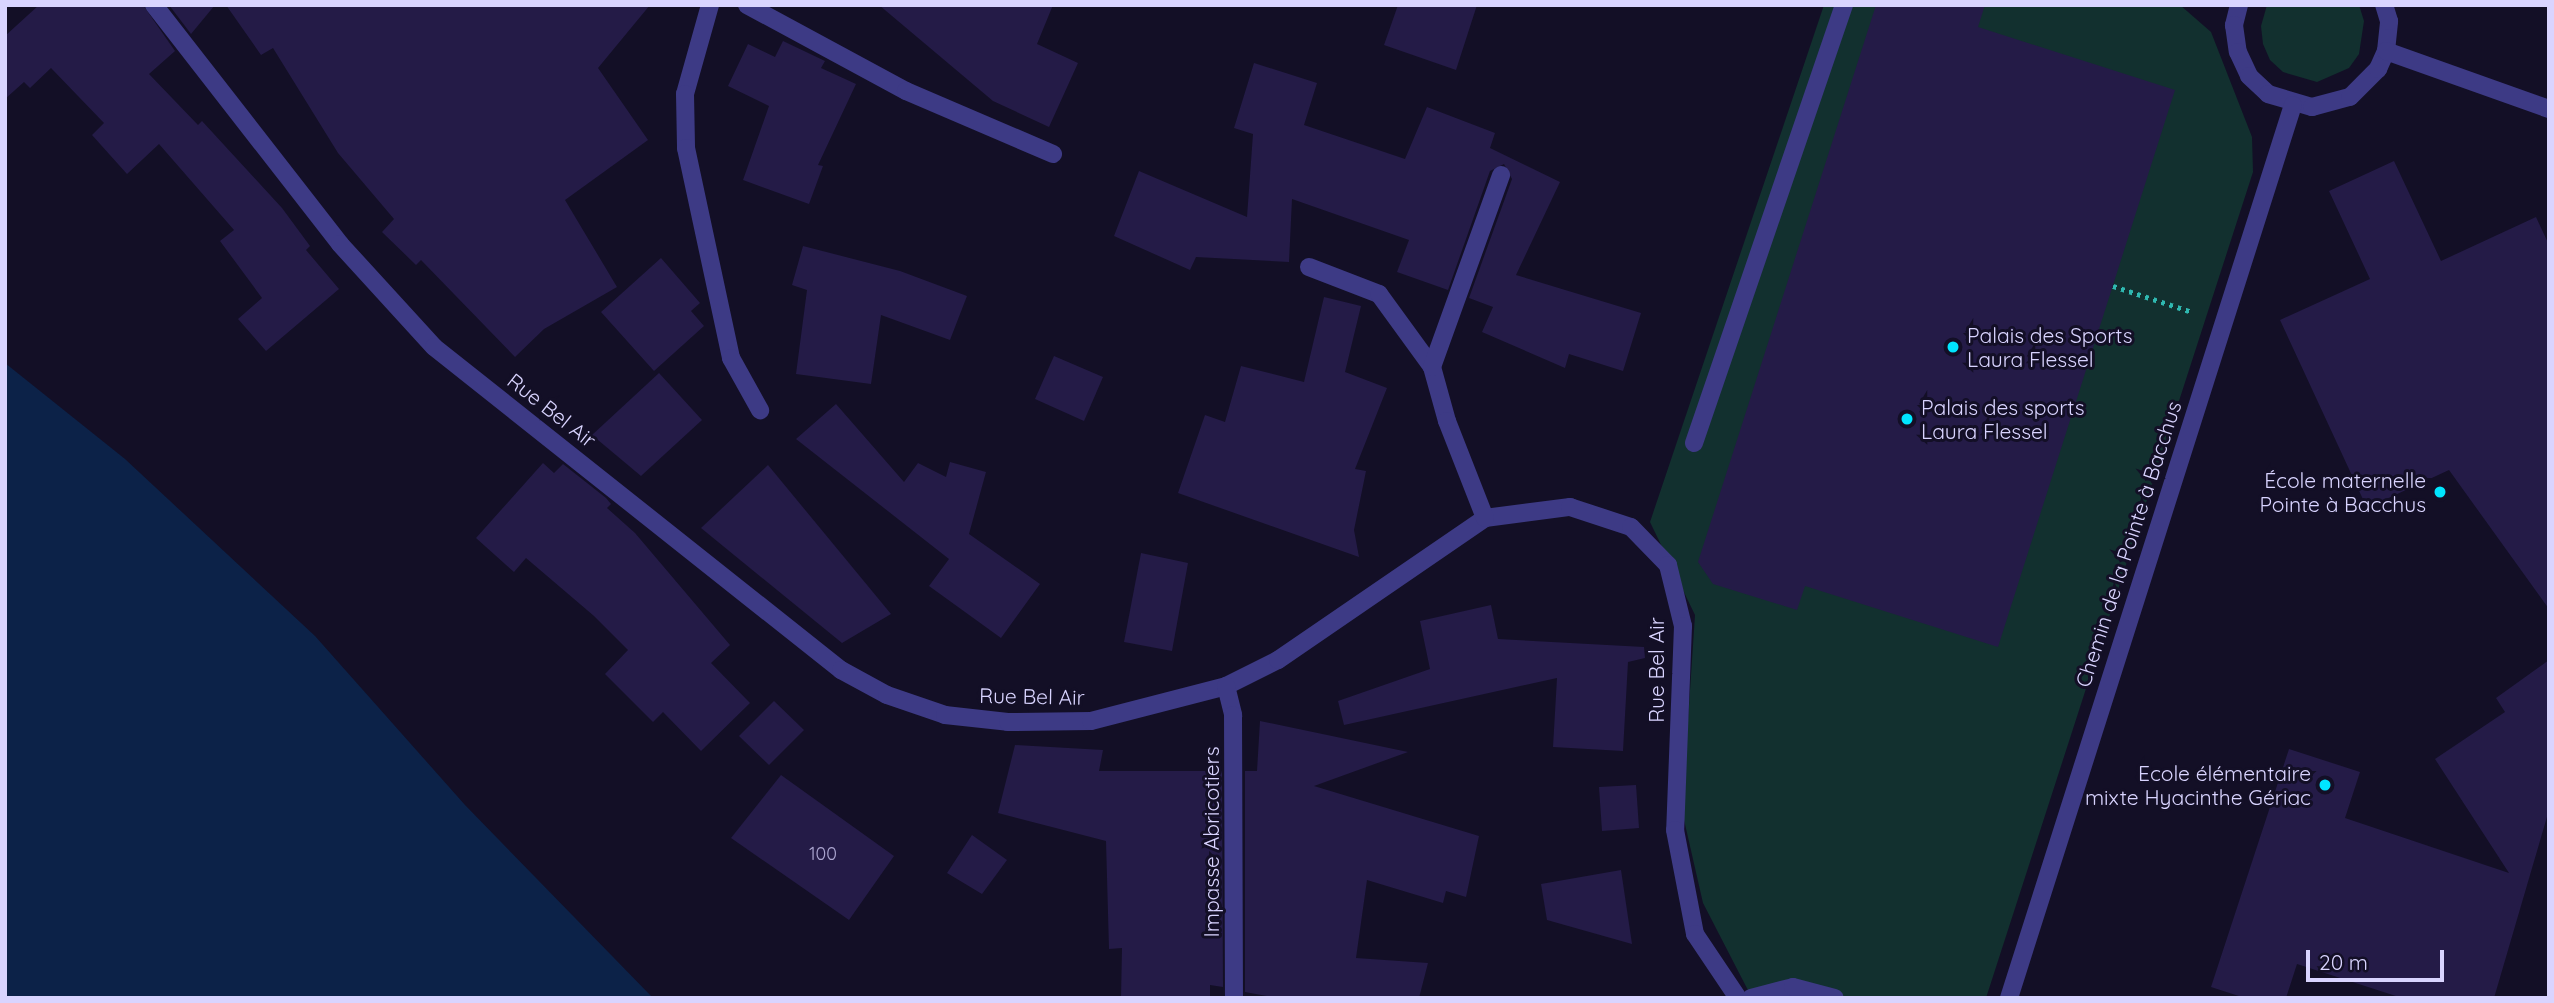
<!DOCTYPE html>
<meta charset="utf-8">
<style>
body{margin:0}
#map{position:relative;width:2554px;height:1003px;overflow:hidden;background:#130f26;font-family:Quicksand,sans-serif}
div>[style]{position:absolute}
.green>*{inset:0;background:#12302f}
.water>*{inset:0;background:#0c2248}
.building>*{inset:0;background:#241b47}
.path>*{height:4.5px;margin-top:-2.25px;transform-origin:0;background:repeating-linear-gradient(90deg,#2fb8b0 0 3.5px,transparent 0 8.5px)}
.minor>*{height:18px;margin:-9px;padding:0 9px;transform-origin:9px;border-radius:9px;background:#3d3a85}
.dots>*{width:19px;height:19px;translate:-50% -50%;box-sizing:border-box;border:4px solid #130f26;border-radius:50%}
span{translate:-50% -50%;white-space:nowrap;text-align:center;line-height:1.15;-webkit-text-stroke:6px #130f26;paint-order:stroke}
.number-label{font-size:18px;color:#aca6d1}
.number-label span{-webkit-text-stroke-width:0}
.poi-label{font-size:21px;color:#d9d4ff}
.left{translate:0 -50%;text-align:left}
.right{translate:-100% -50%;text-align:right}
.street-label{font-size:21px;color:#d9d4ff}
.frame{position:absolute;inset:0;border:7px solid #d9d4ff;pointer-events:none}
.scale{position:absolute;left:2306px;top:950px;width:138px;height:32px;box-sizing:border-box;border:4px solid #d9d4ff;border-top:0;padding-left:9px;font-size:21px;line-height:24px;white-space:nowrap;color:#d9d4ff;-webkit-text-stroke:5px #130f26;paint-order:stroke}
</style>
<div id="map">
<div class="green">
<i style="clip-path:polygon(1824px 5px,2180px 5px,2211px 32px,2252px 137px,2253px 172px,1986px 998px,1752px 998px,1703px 903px,1682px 811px,1695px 615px,1650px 522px)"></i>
<i style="clip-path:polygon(2267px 5px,2359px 5px,2364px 21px,2359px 54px,2349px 68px,2317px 82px,2283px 72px,2270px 60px,2263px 44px,2261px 26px)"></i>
</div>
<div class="water">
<i style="clip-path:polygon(5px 363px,125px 459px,315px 636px,465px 805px,653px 998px,5px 998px)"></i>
</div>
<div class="building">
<i style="clip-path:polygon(39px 5px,143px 5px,175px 51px,149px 74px,198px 125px,202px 121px,282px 208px,310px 246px,306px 250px,339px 289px,266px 351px,238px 319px,262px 298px,220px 241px,234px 230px,159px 144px,127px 174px,92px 135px,104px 123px,51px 68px,30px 88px,24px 82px,5px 99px,5px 36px)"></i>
<i style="clip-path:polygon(169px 5px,215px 5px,191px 34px)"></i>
<i style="clip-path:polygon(226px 5px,650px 5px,598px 68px,648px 140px,565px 200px,617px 287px,544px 329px,515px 357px,421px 260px,416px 265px,382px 232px,394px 219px,338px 153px,273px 48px,261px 55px)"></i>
<i style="clip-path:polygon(879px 5px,1053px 5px,1037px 44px,1078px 63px,1049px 127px,993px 101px)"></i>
<i style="clip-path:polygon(1398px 5px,1477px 5px,1456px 70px,1384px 45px)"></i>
<i style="clip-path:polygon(1876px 5px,1985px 5px,1978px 27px,2175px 90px,1998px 647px,1805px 586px,1797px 610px,1713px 584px,1698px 562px)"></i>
<i style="clip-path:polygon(783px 41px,825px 61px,821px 68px,856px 84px,818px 165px,823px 166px,809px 204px,743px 180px,769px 106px,728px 86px,748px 44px,775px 57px)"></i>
<i style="clip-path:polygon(1254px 63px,1317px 83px,1304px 125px,1405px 159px,1427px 107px,1495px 133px,1490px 148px,1560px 182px,1516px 275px,1641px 313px,1623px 371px,1569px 354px,1565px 368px,1482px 332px,1493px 307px,1469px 298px,1512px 179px,1504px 164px,1490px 171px,1448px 290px,1397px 272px,1409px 240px,1292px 199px,1289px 262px,1196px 257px,1190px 270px,1114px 236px,1139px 171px,1247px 217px,1253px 134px,1234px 128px)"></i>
<i style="clip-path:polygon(2394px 161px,2441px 261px,2536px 217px,2549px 245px,2549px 609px,2449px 470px,2367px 508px,2280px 320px,2370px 279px,2329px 191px)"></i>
<i style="clip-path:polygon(803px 246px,900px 271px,967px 296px,950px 340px,881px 315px,871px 384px,796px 374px,807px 290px,792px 285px)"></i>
<i style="clip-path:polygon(661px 258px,700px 303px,691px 311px,704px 326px,654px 371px,601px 312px)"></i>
<i style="clip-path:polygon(1324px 297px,1361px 306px,1345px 372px,1387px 388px,1355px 469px,1366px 471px,1354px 530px,1359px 557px,1178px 493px,1205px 415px,1225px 422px,1241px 366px,1304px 382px)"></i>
<i style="clip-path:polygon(1054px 356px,1103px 377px,1084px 421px,1035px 399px)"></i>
<i style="clip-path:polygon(659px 373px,702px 420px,641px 476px,592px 435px)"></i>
<i style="clip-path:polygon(836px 404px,904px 482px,918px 463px,946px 477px,950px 462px,986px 472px,969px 534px,1040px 584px,1001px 638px,929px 586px,949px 559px,796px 439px)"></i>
<i style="clip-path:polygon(543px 463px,554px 473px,563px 464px,606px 498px,611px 504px,607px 508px,635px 533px,730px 645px,711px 663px,750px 703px,701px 751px,663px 712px,653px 722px,605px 674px,628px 650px,594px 616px,526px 558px,514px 572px,476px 538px)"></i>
<i style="clip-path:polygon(768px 465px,891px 614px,842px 643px,701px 528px)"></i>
<i style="clip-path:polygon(1141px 553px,1188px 563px,1172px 651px,1124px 642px)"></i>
<i style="clip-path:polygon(1491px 605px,1498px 639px,1644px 647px,1645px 658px,1628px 662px,1623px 751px,1553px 747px,1557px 678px,1344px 725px,1338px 701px,1430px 669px,1420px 621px)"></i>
<i style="clip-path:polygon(2549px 660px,2549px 810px,2494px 998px,2402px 998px,2297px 964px,2286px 998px,2245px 998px,2211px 987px,2289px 749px,2360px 772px,2345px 818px,2509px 873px,2435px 759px,2505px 712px,2496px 698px)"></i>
<i style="clip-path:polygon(774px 701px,804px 730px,769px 765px,739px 736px)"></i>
<i style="clip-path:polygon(1260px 721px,1408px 752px,1314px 786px,1479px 836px,1466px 897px,1446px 891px,1443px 903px,1367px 880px,1356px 958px,1428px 963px,1419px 998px,1278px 998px,1245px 992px,1245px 771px,1257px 771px)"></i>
<i style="clip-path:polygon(1015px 745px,1103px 750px,1099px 771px,1222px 771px,1223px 987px,1210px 985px,1210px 998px,1121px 998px,1122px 948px,1109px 949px,1106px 841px,998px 813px)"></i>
<i style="clip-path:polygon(781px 775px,894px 856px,849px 920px,731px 838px)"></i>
<i style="clip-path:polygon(1636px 785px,1639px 828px,1602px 831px,1599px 787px)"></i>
<i style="clip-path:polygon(972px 835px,1007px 860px,982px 894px,947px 873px)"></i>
<i style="clip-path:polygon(1621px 870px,1632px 944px,1547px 920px,1541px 884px)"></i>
</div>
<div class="path">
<i style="left:2113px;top:286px;width:83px;rotate:18.2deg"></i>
</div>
<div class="minor">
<i style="left:154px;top:5px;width:303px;rotate:52.1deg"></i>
<i style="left:340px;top:244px;width:139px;rotate:47.6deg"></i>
<i style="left:434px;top:347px;width:520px;rotate:38.44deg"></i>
<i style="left:841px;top:670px;width:52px;rotate:28.5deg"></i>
<i style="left:887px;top:695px;width:61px;rotate:19deg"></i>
<i style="left:945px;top:715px;width:63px;rotate:6.3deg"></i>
<i style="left:1008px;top:722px;width:83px;rotate:-0.7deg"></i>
<i style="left:1091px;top:721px;width:139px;rotate:-14.5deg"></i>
<i style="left:1226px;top:686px;width:58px;rotate:-26.6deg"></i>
<i style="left:1278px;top:660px;width:251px;rotate:-34.4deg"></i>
<i style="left:1485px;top:518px;width:86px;rotate:-7.4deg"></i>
<i style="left:1570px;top:507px;width:64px;rotate:18.2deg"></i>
<i style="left:1631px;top:527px;width:53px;rotate:45.8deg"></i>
<i style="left:1668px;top:565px;width:63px;rotate:76.2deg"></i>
<i style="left:1683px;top:626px;width:204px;rotate:92.2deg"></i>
<i style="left:1675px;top:830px;width:106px;rotate:79.1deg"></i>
<i style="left:1695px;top:934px;width:77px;rotate:56.1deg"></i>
<i style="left:710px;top:5px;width:92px;rotate:105.7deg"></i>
<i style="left:685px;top:94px;width:54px;rotate:88.9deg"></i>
<i style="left:686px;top:148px;width:215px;rotate:77.9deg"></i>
<i style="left:731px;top:358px;width:60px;rotate:60.9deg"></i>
<i style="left:747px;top:5px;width:181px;rotate:28.4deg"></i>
<i style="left:906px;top:91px;width:160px;rotate:23.2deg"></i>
<i style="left:2239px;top:5px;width:21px;rotate:104deg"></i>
<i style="left:2234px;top:25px;width:27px;rotate:82deg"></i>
<i style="left:2238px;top:52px;width:26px;rotate:65deg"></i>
<i style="left:2249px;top:76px;width:26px;rotate:43deg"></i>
<i style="left:2268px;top:94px;width:46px;rotate:16.5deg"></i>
<i style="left:2312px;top:107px;width:39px;rotate:-15deg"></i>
<i style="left:2350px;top:97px;width:40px;rotate:-45deg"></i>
<i style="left:2378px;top:69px;width:20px;rotate:-66deg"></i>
<i style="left:2386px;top:51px;width:30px;rotate:-84deg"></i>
<i style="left:2389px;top:21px;width:17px;rotate:-107deg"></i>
<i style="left:2386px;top:51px;width:173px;rotate:19.6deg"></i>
<i style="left:1309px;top:267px;width:75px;rotate:21.1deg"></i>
<i style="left:1379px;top:294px;width:90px;rotate:54deg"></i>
<i style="left:1432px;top:367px;width:56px;rotate:74.5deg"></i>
<i style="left:1447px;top:421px;width:104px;rotate:68.6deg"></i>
<i style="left:1432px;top:367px;width:204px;rotate:-70.2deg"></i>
<i style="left:1694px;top:443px;width:463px;rotate:-71.1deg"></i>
<i style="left:1226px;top:686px;width:30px;rotate:76deg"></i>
<i style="left:1233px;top:715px;width:283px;rotate:89.8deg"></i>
<i style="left:1751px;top:998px;width:43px;rotate:-14.7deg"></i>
<i style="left:1793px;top:987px;width:43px;rotate:14.7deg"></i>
<i style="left:2009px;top:998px;width:937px;rotate:-72.36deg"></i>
</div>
<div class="dots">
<i style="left:1953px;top:347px;background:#00e5ff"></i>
<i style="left:1907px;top:419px;background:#00e5ff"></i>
<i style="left:2440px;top:492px;background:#00e5ff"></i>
<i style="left:2325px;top:785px;background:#00e5ff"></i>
</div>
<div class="number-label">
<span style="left:823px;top:854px">100</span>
</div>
<div class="poi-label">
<span class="left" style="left:1967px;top:347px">Palais des Sports<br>Laura Flessel</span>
<span class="left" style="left:1921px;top:419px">Palais des sports<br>Laura Flessel</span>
<span class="right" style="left:2426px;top:492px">École maternelle<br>Pointe à Bacchus</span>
<span class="right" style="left:2311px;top:785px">Ecole élémentaire<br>mixte Hyacinthe Gériac</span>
</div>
<div class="street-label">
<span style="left:552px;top:410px;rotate:38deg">Rue Bel Air</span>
<span style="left:2128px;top:544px;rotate:-72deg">Chemin de la Pointe à Bacchus</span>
<span style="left:1656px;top:670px;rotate:-90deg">Rue Bel Air</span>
<span style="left:1032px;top:696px;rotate:1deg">Rue Bel Air</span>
<span style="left:1211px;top:842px;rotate:-90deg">Impasse Abricotiers</span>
</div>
<div class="frame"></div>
<div class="scale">20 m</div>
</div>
